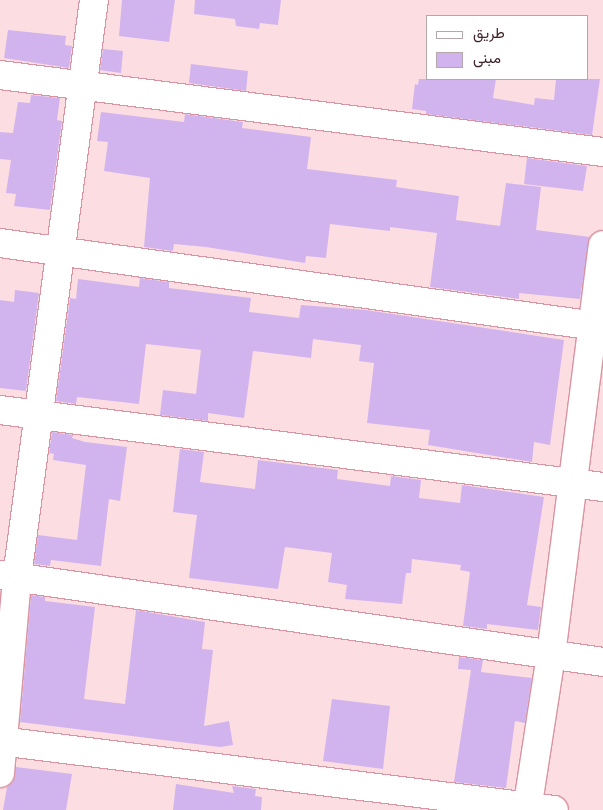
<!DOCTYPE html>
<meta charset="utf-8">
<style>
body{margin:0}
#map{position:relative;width:603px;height:810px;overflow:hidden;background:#fcdde2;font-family:"Roboto Serif",Vazirmatn,serif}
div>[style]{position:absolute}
.building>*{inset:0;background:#d1b4ee}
.roads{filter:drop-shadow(1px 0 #da93a0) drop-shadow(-1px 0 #da93a0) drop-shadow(0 1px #da93a0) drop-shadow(0 -1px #da93a0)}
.minor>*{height:28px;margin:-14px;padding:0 14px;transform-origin:14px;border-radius:14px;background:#fff}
span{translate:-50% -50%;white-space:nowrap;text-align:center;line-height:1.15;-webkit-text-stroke:5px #fff;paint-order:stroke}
.legend{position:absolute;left:426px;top:15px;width:162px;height:65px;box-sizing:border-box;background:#fff;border:1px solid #b3a7aa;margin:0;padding:6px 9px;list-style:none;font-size:15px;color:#40242a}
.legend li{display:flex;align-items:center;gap:10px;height:25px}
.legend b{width:25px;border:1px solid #b3a7aa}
</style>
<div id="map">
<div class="building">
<i style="clip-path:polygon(122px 0,175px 0,169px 42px,119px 36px)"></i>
<i style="clip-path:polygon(195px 0,281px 0,278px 25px,260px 23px,259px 29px,236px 26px,235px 19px,194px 14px)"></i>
<i style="clip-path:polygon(8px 30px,66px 36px,65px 45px,72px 46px,69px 68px,4px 58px)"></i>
<i style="clip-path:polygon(103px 49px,123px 51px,121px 73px,100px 70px)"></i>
<i style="clip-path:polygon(191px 64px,248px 71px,246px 91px,189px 83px)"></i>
<i style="clip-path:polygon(419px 79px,496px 79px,493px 98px,534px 105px,535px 98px,554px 100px,556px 79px,600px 79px,592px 135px,426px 114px,426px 111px,412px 109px,415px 84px,418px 85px)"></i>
<i style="clip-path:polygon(31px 95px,60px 98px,57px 120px,62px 121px,50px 210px,14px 206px,16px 194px,6px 193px,11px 160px,0 159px,0 132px,13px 133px,18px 102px,30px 103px)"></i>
<i style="clip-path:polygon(101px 112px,184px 122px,185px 114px,243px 122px,242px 128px,311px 137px,307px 169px,397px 180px,396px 187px,459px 196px,456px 220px,500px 226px,506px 183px,541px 187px,536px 230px,590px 237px,580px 299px,519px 293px,519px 299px,430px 287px,437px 233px,390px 227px,390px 231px,330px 224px,326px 258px,306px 256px,305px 263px,206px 247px,174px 244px,173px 251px,144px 247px,150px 178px,104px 171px,108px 142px,97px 141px)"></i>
<i style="clip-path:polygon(527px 158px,587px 166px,583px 191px,524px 184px)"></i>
<i style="clip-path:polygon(140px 278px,169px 282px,169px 288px,251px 298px,249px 312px,299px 318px,301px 305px,366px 310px,564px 340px,550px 445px,534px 442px,532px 462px,428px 445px,430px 430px,367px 423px,374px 363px,359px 361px,361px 345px,313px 339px,311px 358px,253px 351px,244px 418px,208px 413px,208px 421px,160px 415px,163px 390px,196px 394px,201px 350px,146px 344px,139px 404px,77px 397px,76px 404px,56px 401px,70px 298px,76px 299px,78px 279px,139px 287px)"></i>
<i style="clip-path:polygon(15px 290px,39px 293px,26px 391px,0 388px,0 300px,14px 302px)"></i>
<i style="clip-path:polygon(52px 432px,73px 435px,72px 438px,85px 442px,127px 447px,120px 501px,109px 499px,101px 566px,51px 560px,50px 566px,34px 564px,38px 535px,77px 540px,86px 465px,53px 460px,54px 454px,49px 453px)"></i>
<i style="clip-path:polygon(180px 449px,204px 452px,200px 482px,255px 489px,258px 460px,338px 470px,337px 479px,390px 486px,391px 476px,421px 480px,419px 498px,460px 503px,462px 485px,544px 497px,527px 605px,541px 607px,538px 630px,487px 624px,487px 629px,463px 626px,470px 572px,460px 570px,461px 565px,412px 559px,411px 573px,406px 573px,402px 604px,345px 599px,347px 585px,328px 582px,332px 553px,285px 547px,278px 589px,189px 578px,197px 515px,173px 512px)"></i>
<i style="clip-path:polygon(31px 595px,45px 597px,45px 601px,95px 607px,84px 699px,125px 704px,136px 610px,205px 622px,202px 649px,213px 650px,204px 726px,229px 721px,233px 745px,220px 747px,20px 722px)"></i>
<i style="clip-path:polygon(459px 657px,483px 660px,481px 672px,532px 678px,525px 723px,515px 721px,506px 788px,454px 782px,471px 670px,458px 669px)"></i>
<i style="clip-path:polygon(332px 699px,390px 706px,383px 769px,323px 761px)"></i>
<i style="clip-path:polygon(16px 767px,72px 774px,66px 810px,3px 810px,7px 787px,13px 782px)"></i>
<i style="clip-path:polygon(176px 784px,234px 793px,232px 786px,256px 789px,255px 796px,262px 797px,261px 810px,173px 810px)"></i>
</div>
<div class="roads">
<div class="minor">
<i style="left:0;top:75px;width:608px;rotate:7.28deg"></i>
<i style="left:0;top:243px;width:609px;rotate:7.93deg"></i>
<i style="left:0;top:410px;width:608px;rotate:7.28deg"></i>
<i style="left:0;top:575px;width:609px;rotate:8.21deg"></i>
<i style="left:0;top:741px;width:558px;rotate:7.1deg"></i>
<i style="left:0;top:773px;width:197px;rotate:-85deg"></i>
<i style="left:17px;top:577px;width:582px;rotate:-82.4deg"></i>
<i style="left:527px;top:810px;width:157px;rotate:-81.2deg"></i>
<i style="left:551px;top:655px;width:413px;rotate:-82.8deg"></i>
</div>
</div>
<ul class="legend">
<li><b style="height:6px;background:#fff"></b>طريق</li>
<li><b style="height:14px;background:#d1b4ee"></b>مبنى</li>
</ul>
</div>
